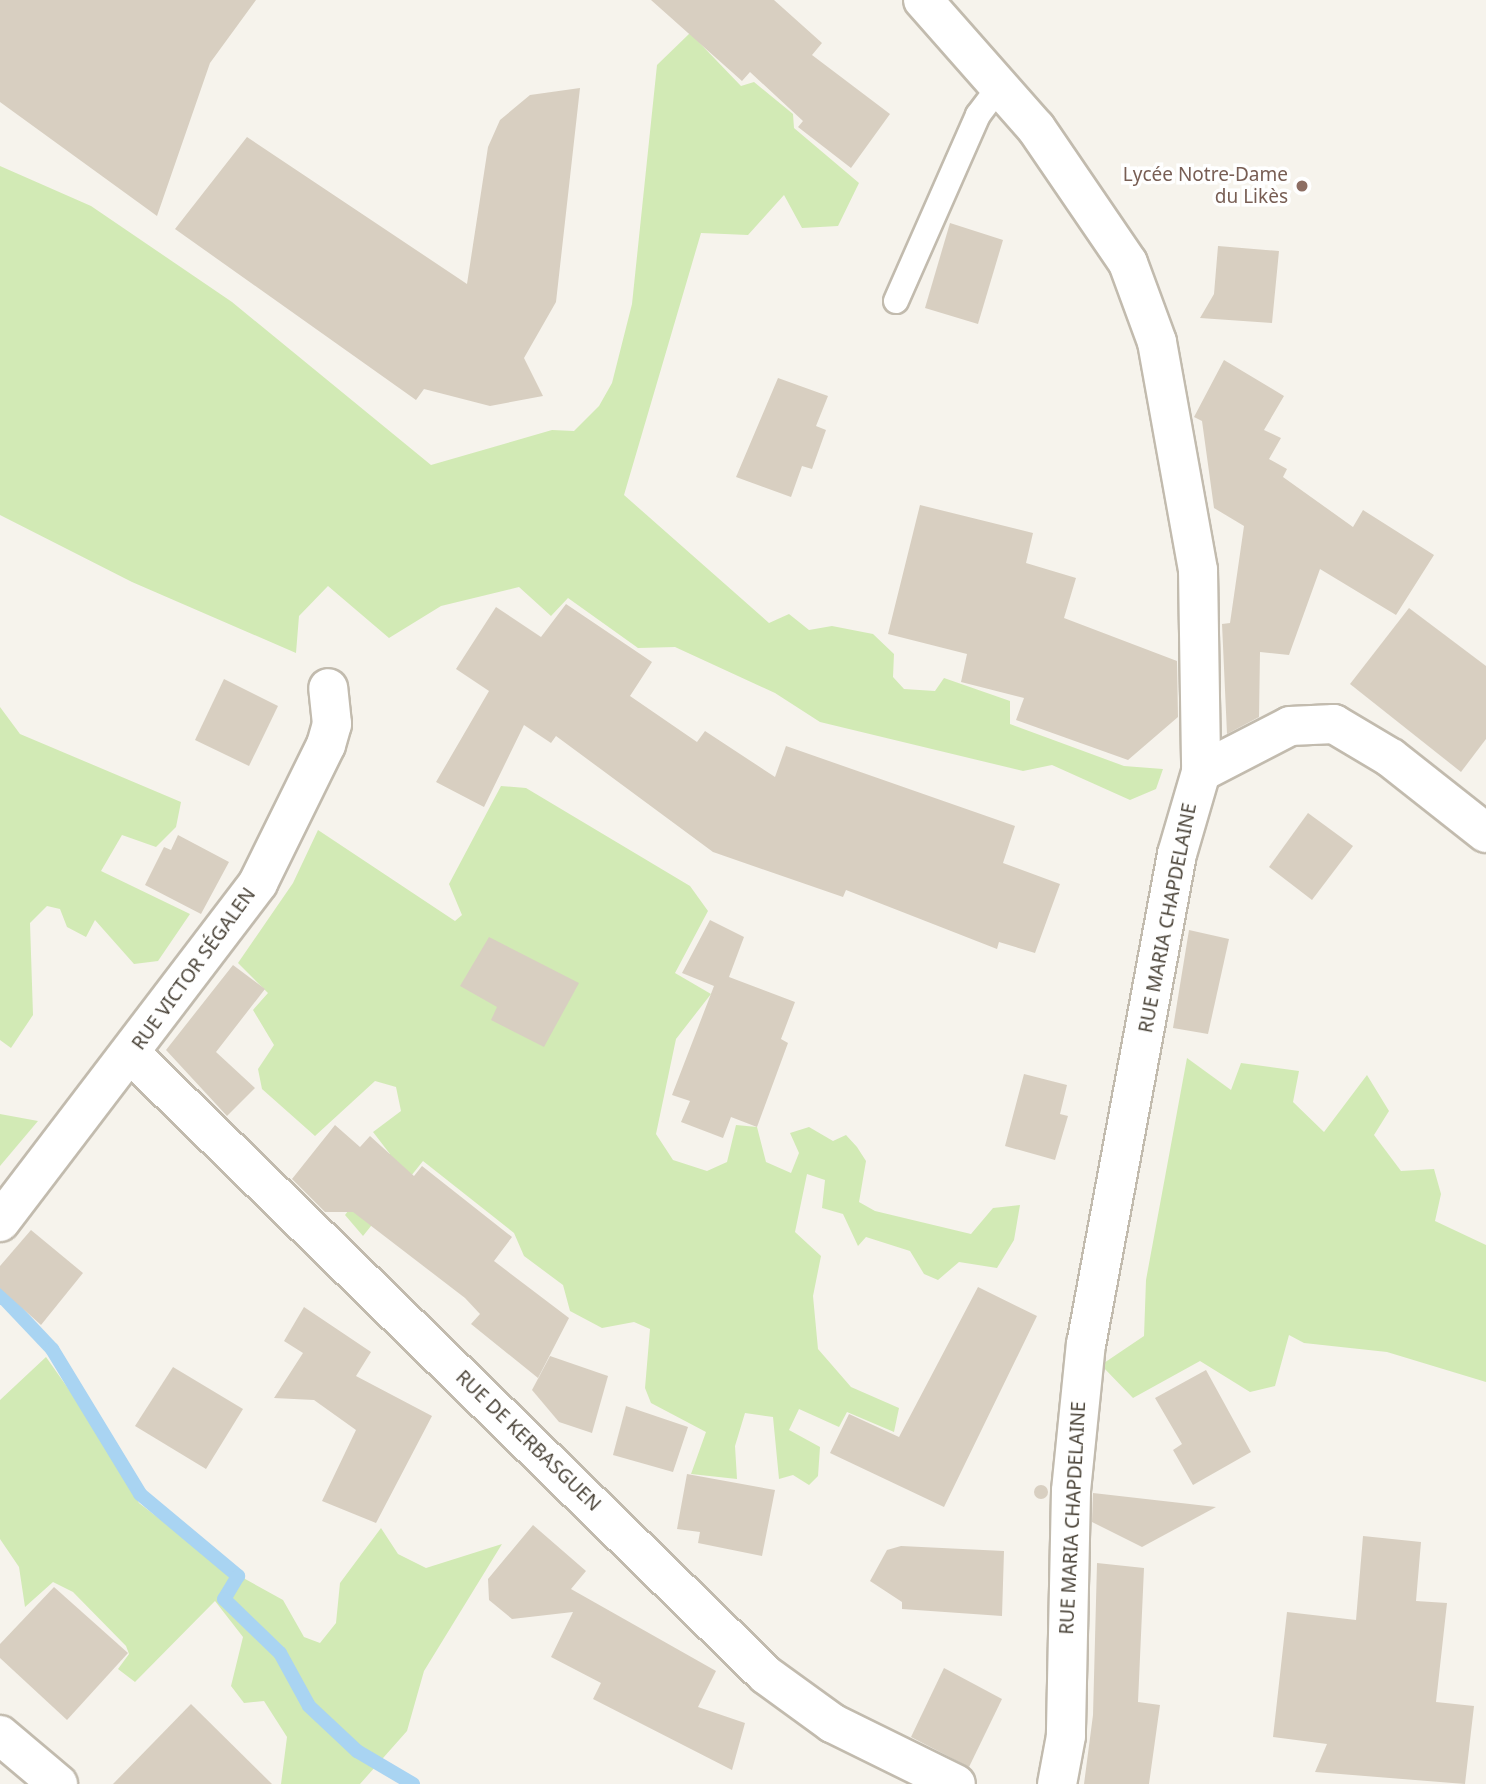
<!DOCTYPE html>
<meta charset="utf-8">
<style>
body{margin:0}
#map{position:relative;width:1486px;height:1784px;overflow:hidden;background:#f6f3ec;font-family:"Noto Sans",sans-serif}
div>[style]{position:absolute}
.green>*{inset:0;background:#d2eab5}
.stream>*{height:14px;margin:-7px;padding:0 7px;transform-origin:7px;border-radius:7px;background:#a9d4f2}
.building>*{inset:0;background:#d8cfc1}
.round{border-radius:50%}
.roads{filter:drop-shadow(2px 0 #c2bbae) drop-shadow(-2px 0 #c2bbae) drop-shadow(0 2px #c2bbae) drop-shadow(0 -2px #c2bbae)}
.service>*{height:24px;margin:-12px;padding:0 12px;transform-origin:12px;border-radius:12px;background:#fff}
.minor>*{height:38px;margin:-19px;padding:0 19px;transform-origin:19px;border-radius:19px;background:#fff}
.dots>*{width:19px;height:19px;translate:-50% -50%;box-sizing:border-box;border:4px solid #fff;border-radius:50%}
span{translate:-50% -50%;white-space:nowrap;text-align:center;line-height:1.15;-webkit-text-stroke:7px #fff;paint-order:stroke}
.education-label{font-size:19px;color:#785e54}
.right{translate:-100% -50%;text-align:right}
.street-label{font-size:19px;color:#4b4439}
</style>
<div id="map">
<div class="green">
<i style="clip-path:polygon(690px 33px,741px 86px,754px 82px,793px 114px,794px 128px,859px 183px,838px 226px,802px 228px,784px 195px,748px 235px,701px 233px,624px 495px,769px 623px,789px 614px,809px 630px,832px 626px,873px 634px,894px 654px,893px 677px,904px 689px,935px 691px,944px 678px,1010px 701px,1010px 724px,1124px 766px,1163px 769px,1156px 789px,1130px 800px,1052px 765px,1023px 771px,820px 722px,775px 693px,675px 647px,638px 648px,568px 598px,551px 616px,519px 587px,441px 606px,389px 638px,328px 586px,299px 616px,296px 653px,132px 582px,0 515px,0 166px,91px 206px,232px 302px,431px 465px,552px 430px,574px 431px,599px 406px,612px 383px,632px 304px,657px 65px)"></i>
<i style="clip-path:polygon(0 707px,20px 734px,181px 802px,176px 827px,156px 847px,122px 835px,101px 871px,190px 914px,158px 961px,134px 964px,95px 920px,86px 937px,67px 927px,60px 909px,47px 906px,30px 923px,33px 1015px,11px 1048px,0 1040px)"></i>
<i style="clip-path:polygon(501px 786px,526px 788px,690px 886px,708px 911px,675px 973px,711px 994px,676px 1039px,656px 1134px,673px 1160px,707px 1171px,727px 1162px,736px 1125px,757px 1127px,766px 1162px,791px 1173px,799px 1153px,790px 1133px,809px 1127px,833px 1141px,846px 1135px,857px 1147px,866px 1161px,859px 1202px,875px 1211px,971px 1234px,993px 1208px,1020px 1205px,1014px 1240px,997px 1268px,959px 1262px,938px 1280px,924px 1274px,910px 1251px,866px 1237px,858px 1246px,843px 1214px,822px 1208px,825px 1180px,807px 1174px,795px 1232px,821px 1256px,813px 1296px,818px 1349px,851px 1387px,899px 1408px,894px 1432px,847px 1412px,839px 1427px,799px 1409px,789px 1430px,820px 1447px,818px 1476px,809px 1485px,793px 1475px,779px 1479px,773px 1417px,745px 1413px,735px 1446px,737px 1479px,691px 1474px,706px 1432px,651px 1403px,645px 1388px,650px 1329px,634px 1322px,602px 1328px,570px 1311px,563px 1285px,524px 1256px,514px 1233px,423px 1161px,363px 1236px,345px 1215px,390px 1154px,373px 1132px,401px 1111px,396px 1087px,375px 1081px,315px 1136px,262px 1089px,258px 1069px,274px 1045px,253px 1010px,268px 993px,238px 963px,293px 883px,318px 830px,455px 921px,462px 915px,449px 884px)"></i>
<i style="clip-path:polygon(1187px 1058px,1231px 1090px,1241px 1063px,1299px 1071px,1293px 1102px,1324px 1132px,1367px 1075px,1389px 1111px,1374px 1135px,1401px 1171px,1434px 1169px,1441px 1194px,1435px 1221px,1486px 1245px,1486px 1382px,1387px 1352px,1304px 1343px,1289px 1335px,1275px 1386px,1250px 1392px,1200px 1361px,1133px 1398px,1101px 1365px,1144px 1336px,1146px 1280px)"></i>
<i style="clip-path:polygon(0 1114px,38px 1121px,0 1166px)"></i>
<i style="clip-path:polygon(46px 1357px,110px 1448px,139px 1503px,218px 1564px,283px 1600px,304px 1637px,320px 1643px,336px 1623px,340px 1583px,381px 1528px,398px 1554px,426px 1568px,502px 1544px,424px 1671px,407px 1731px,360px 1784px,281px 1784px,287px 1737px,264px 1701px,244px 1703px,231px 1686px,243px 1637px,215px 1601px,135px 1682px,118px 1669px,129px 1654px,126px 1646px,73px 1592px,53px 1582px,25px 1607px,19px 1567px,0 1539px,0 1400px)"></i>
</div>
<div class="stream">
<i style="left:0;top:1294px;width:76px;rotate:46.6deg"></i>
<i style="left:52px;top:1349px;width:170px;rotate:58.7deg"></i>
<i style="left:140px;top:1494px;width:128px;rotate:39.9deg"></i>
<i style="left:238px;top:1576px;width:27px;rotate:121deg"></i>
<i style="left:224px;top:1599px;width:78px;rotate:44deg"></i>
<i style="left:280px;top:1653px;width:60px;rotate:61.3deg"></i>
<i style="left:309px;top:1706px;width:66px;rotate:43.2deg"></i>
<i style="left:357px;top:1751px;width:65px;rotate:30.5deg"></i>
</div>
<div class="building">
<i style="clip-path:polygon(0 0,256px 0,210px 63px,157px 216px,0 102px)"></i>
<i style="clip-path:polygon(651px 0,774px 0,822px 43px,812px 55px,890px 114px,851px 168px,798px 127px,803px 121px,750px 72px,742px 81px)"></i>
<i style="clip-path:polygon(580px 88px,556px 302px,524px 358px,543px 396px,490px 406px,424px 389px,416px 400px,175px 229px,247px 137px,467px 284px,488px 147px,500px 120px,530px 95px)"></i>
<i style="clip-path:polygon(950px 223px,1003px 240px,978px 324px,925px 308px)"></i>
<i style="clip-path:polygon(1218px 246px,1279px 251px,1272px 323px,1200px 318px,1214px 294px)"></i>
<i style="clip-path:polygon(1224px 360px,1284px 396px,1264px 430px,1281px 438px,1269px 459px,1287px 469px,1283px 477px,1353px 527px,1363px 510px,1434px 555px,1396px 615px,1320px 569px,1289px 655px,1260px 652px,1259px 717px,1227px 734px,1222px 624px,1230px 623px,1244px 526px,1214px 508px,1202px 421px,1194px 417px)"></i>
<i style="clip-path:polygon(778px 378px,828px 396px,816px 426px,826px 430px,812px 469px,802px 466px,791px 497px,736px 477px)"></i>
<i style="clip-path:polygon(920px 505px,1033px 533px,1026px 563px,1076px 578px,1064px 618px,1177px 661px,1178px 717px,1128px 760px,1016px 720px,1024px 698px,961px 682px,967px 654px,888px 634px)"></i>
<i style="clip-path:polygon(566px 604px,652px 662px,630px 696px,697px 742px,705px 731px,775px 777px,786px 746px,1015px 826px,1003px 863px,1060px 884px,1035px 953px,999px 942px,997px 949px,846px 890px,843px 897px,713px 852px,556px 736px,551px 743px,524px 725px,484px 807px,436px 782px,489px 691px,456px 669px,496px 607px,541px 637px)"></i>
<i style="clip-path:polygon(1409px 608px,1486px 666px,1486px 739px,1461px 772px,1350px 684px)"></i>
<i style="clip-path:polygon(224px 679px,278px 706px,249px 766px,195px 740px)"></i>
<i style="clip-path:polygon(1308px 813px,1353px 846px,1312px 900px,1269px 867px)"></i>
<i style="clip-path:polygon(178px 835px,229px 862px,201px 914px,145px 885px,164px 847px,171px 850px)"></i>
<i style="clip-path:polygon(710px 920px,744px 937px,729px 977px,795px 1002px,781px 1039px,788px 1043px,757px 1127px,731px 1117px,723px 1138px,681px 1122px,690px 1101px,672px 1095px,714px 986px,682px 973px)"></i>
<i style="clip-path:polygon(1189px 930px,1229px 939px,1208px 1034px,1173px 1028px)"></i>
<i style="clip-path:polygon(489px 937px,579px 983px,544px 1047px,491px 1020px,497px 1007px,460px 986px)"></i>
<i style="clip-path:polygon(233px 965px,265px 989px,216px 1052px,255px 1088px,227px 1116px,166px 1050px)"></i>
<i style="clip-path:polygon(1024px 1074px,1067px 1085px,1060px 1114px,1068px 1116px,1055px 1160px,1005px 1146px)"></i>
<i style="clip-path:polygon(335px 1125px,360px 1147px,370px 1136px,414px 1176px,422px 1166px,512px 1237px,494px 1261px,569px 1318px,538px 1378px,471px 1324px,480px 1314px,465px 1298px,353px 1212px,325px 1212px,292px 1179px)"></i>
<i style="clip-path:polygon(31px 1230px,83px 1273px,41px 1325px,0 1288px,0 1266px)"></i>
<i style="clip-path:polygon(978px 1287px,1037px 1316px,944px 1507px,830px 1453px,849px 1414px,899px 1437px)"></i>
<i style="clip-path:polygon(304px 1307px,371px 1352px,356px 1376px,432px 1416px,376px 1523px,322px 1501px,356px 1430px,314px 1400px,274px 1398px,303px 1353px,284px 1341px)"></i>
<i style="clip-path:polygon(550px 1356px,608px 1376px,592px 1433px,559px 1422px,532px 1390px)"></i>
<i style="clip-path:polygon(173px 1367px,243px 1409px,206px 1469px,135px 1426px)"></i>
<i style="clip-path:polygon(1206px 1370px,1251px 1452px,1193px 1485px,1173px 1450px,1182px 1444px,1155px 1398px)"></i>
<i style="clip-path:polygon(626px 1406px,688px 1427px,673px 1472px,613px 1455px)"></i>
<i style="clip-path:polygon(687px 1474px,775px 1490px,762px 1556px,698px 1543px,700px 1532px,677px 1529px)"></i>
<i class="round" style="left:1034px;top:1485px;width:14px;height:14px"></i>
<i style="clip-path:polygon(1093px 1493px,1216px 1507px,1142px 1547px,1092px 1522px)"></i>
<i style="clip-path:polygon(533px 1525px,586px 1571px,571px 1589px,716px 1671px,698px 1707px,745px 1723px,732px 1770px,593px 1699px,601px 1683px,551px 1657px,573px 1612px,512px 1619px,489px 1600px,488px 1579px)"></i>
<i style="clip-path:polygon(1363px 1536px,1421px 1542px,1416px 1601px,1447px 1603px,1436px 1702px,1474px 1706px,1465px 1784px,1315px 1772px,1327px 1744px,1273px 1737px,1287px 1612px,1356px 1620px)"></i>
<i style="clip-path:polygon(901px 1546px,1004px 1551px,1002px 1616px,902px 1609px,902px 1602px,870px 1581px,887px 1550px)"></i>
<i style="clip-path:polygon(1097px 1563px,1144px 1568px,1138px 1702px,1160px 1705px,1149px 1784px,1084px 1784px,1093px 1715px)"></i>
<i style="clip-path:polygon(54px 1587px,128px 1653px,67px 1720px,0 1658px,0 1644px)"></i>
<i style="clip-path:polygon(944px 1668px,1002px 1699px,969px 1767px,911px 1737px)"></i>
<i style="clip-path:polygon(191px 1704px,272px 1784px,113px 1784px)"></i>
</div>
<div class="roads">
<div class="service">
<i style="left:896px;top:301px;width:203px;rotate:-66.2deg"></i>
<i style="left:978px;top:115px;width:38px;rotate:-53deg"></i>
</div>
<div class="minor">
<i style="left:923px;top:0;width:171px;rotate:48.6deg"></i>
<i style="left:1036px;top:128px;width:163px;rotate:55.7deg"></i>
<i style="left:1128px;top:263px;width:84px;rotate:69.8deg"></i>
<i style="left:1157px;top:342px;width:232px;rotate:79.8deg"></i>
<i style="left:1198px;top:570px;width:202px;rotate:89.1deg"></i>
<i style="left:1201px;top:772px;width:85px;rotate:106.3deg"></i>
<i style="left:1177px;top:854px;width:497px;rotate:100.5deg"></i>
<i style="left:1086px;top:1343px;width:149px;rotate:95.8deg"></i>
<i style="left:1071px;top:1491px;width:245px;rotate:91.2deg"></i>
<i style="left:1066px;top:1736px;width:49px;rotate:100.6deg"></i>
<i style="left:1201px;top:772px;width:100px;rotate:-27.3deg"></i>
<i style="left:1290px;top:726px;width:44px;rotate:-2.6deg"></i>
<i style="left:1334px;top:724px;width:66px;rotate:30.8deg"></i>
<i style="left:1391px;top:758px;width:121px;rotate:38.3deg"></i>
<i style="left:131px;top:1054px;width:888px;rotate:44.36deg"></i>
<i style="left:766px;top:1675px;width:82px;rotate:36deg"></i>
<i style="left:832px;top:1723px;width:138px;rotate:26.2deg"></i>
<i style="left:0;top:1222px;width:426px;rotate:-52.7deg"></i>
<i style="left:258px;top:883px;width:154px;rotate:-63.8deg"></i>
<i style="left:326px;top:745px;width:22px;rotate:-74deg"></i>
<i style="left:332px;top:724px;width:36px;rotate:-96deg"></i>
<i style="left:0;top:1735px;width:76px;rotate:40.2deg"></i>
</div>
</div>
<div class="dots">
<i style="left:1302px;top:186px;background:#8d6e63"></i>
</div>
<div class="education-label">
<span class="right" style="left:1288px;top:186px">Lycée Notre-Dame<br>du Likès</span>
</div>
<div class="street-label">
<span style="left:1168px;top:918px;rotate:-79deg">RUE MARIA CHAPDELAINE</span>
<span style="left:194px;top:969px;rotate:-54deg">RUE VICTOR SÉGALEN</span>
<span style="left:528px;top:1441px;rotate:44deg">RUE DE KERBASGUEN</span>
<span style="left:1073px;top:1518px;rotate:-87deg">RUE MARIA CHAPDELAINE</span>
</div>
</div>
